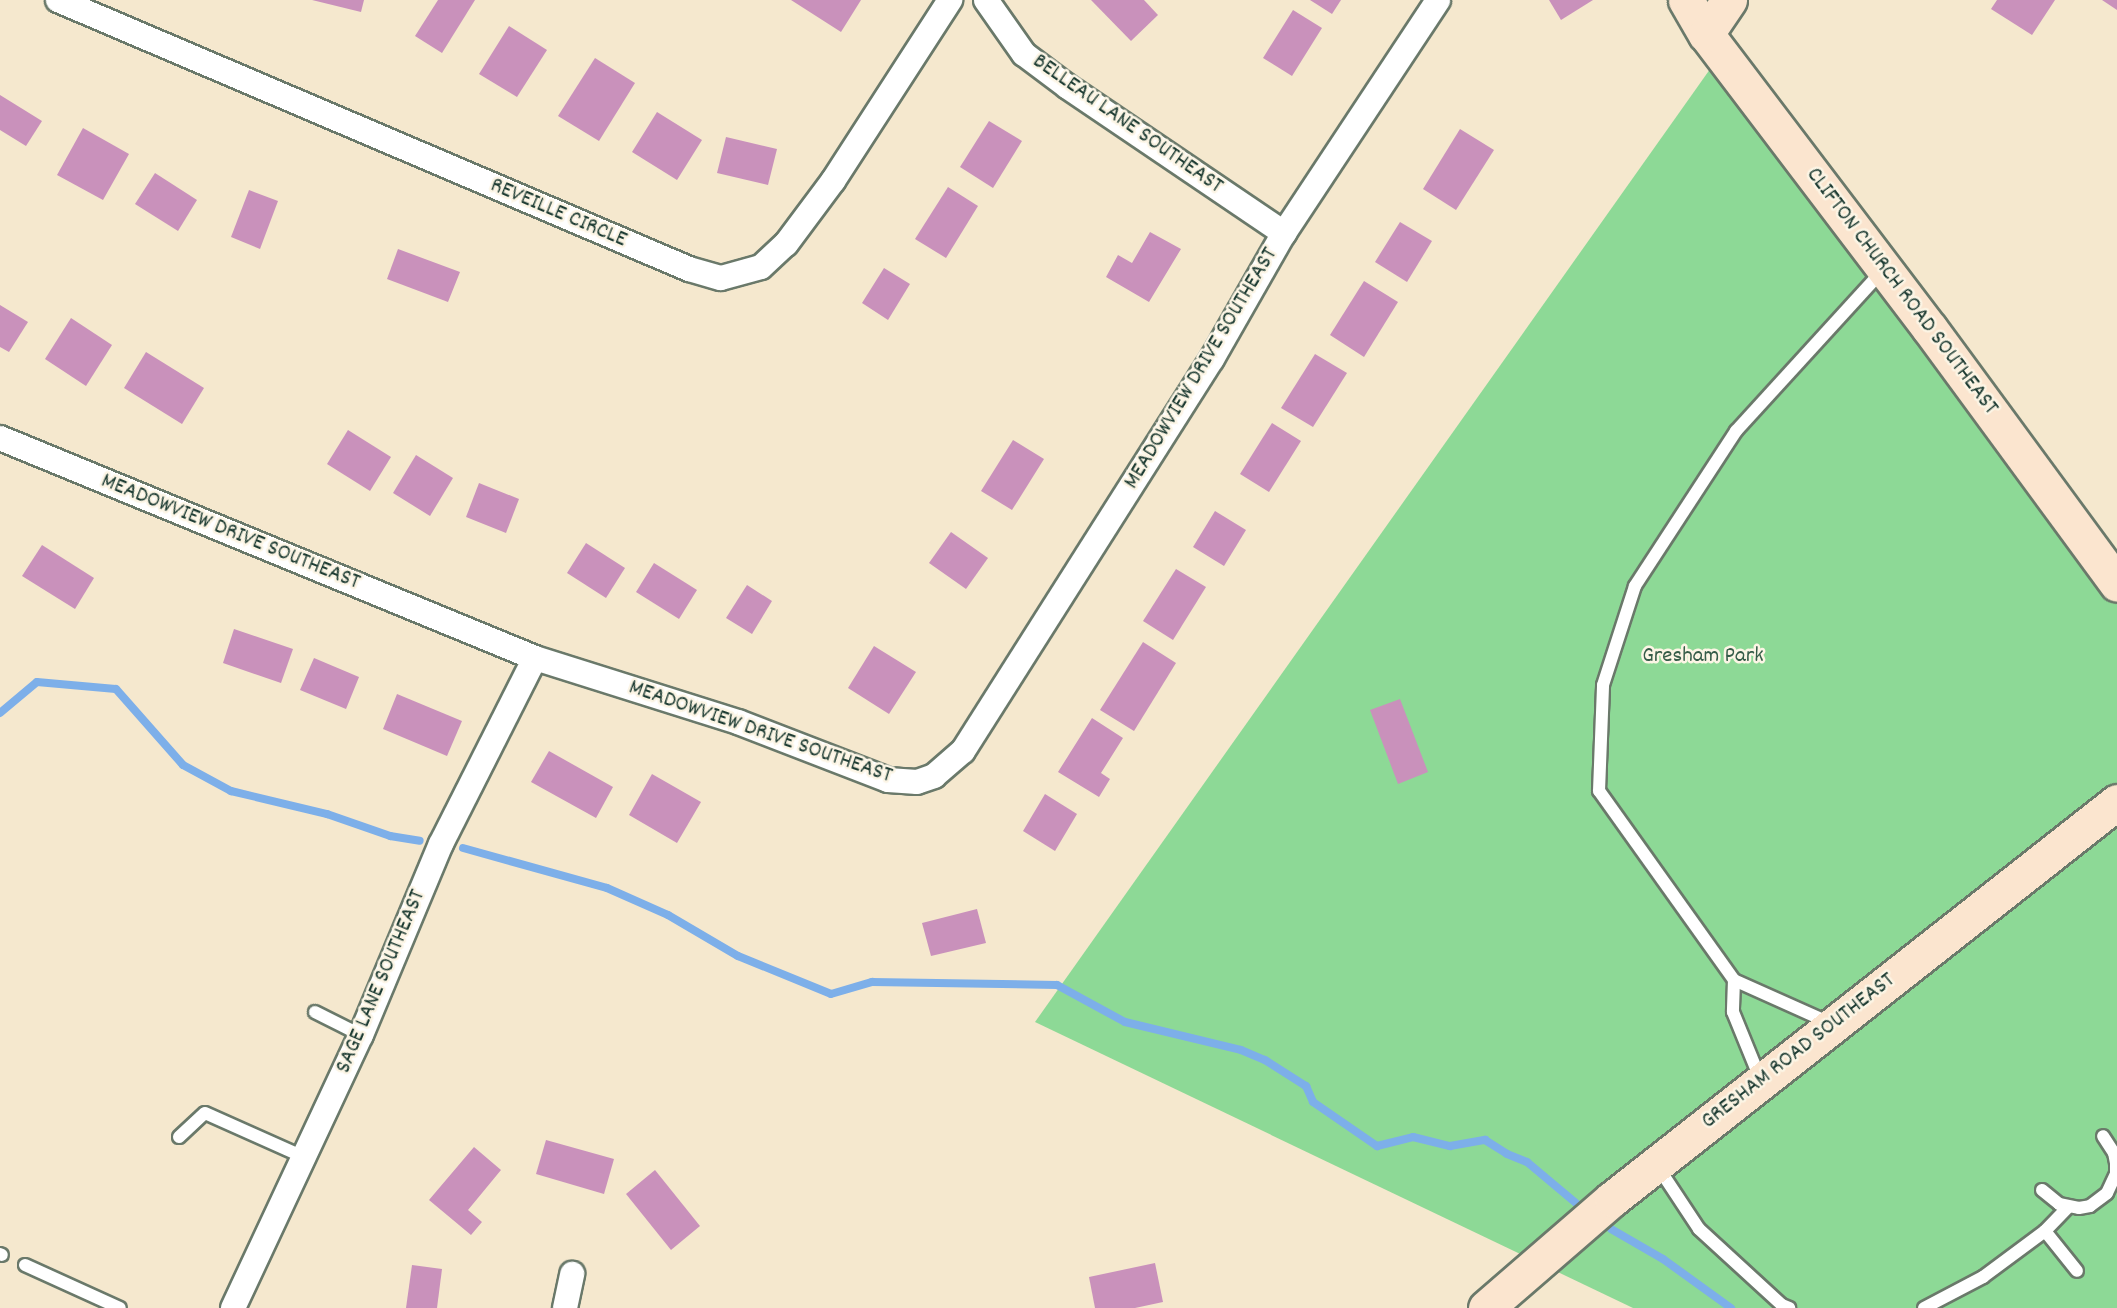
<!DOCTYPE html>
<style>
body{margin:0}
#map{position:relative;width:2117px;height:1308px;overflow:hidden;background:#f5e8ce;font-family:Dekko,sans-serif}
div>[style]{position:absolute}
.green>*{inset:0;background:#8dd996}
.stream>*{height:8px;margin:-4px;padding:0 4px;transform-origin:4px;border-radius:4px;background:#7dafe9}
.building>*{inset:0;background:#c991bb}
.roads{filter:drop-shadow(2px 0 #6a796a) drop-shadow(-2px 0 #6a796a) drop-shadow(0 2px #6a796a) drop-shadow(0 -2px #6a796a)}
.lane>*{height:12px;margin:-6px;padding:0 6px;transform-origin:6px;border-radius:6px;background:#fff}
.street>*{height:24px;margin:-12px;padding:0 12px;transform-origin:12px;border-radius:12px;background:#fff}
.secondary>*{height:35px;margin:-17.5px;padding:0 17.5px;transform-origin:17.5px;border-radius:17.5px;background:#fbe5cf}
span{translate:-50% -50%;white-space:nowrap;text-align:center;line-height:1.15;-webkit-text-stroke:5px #fcf5e5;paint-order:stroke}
.street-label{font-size:23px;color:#1f3d34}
.park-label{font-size:23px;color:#355c48}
</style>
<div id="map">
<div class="green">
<i style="clip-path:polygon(1725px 48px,2117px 571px,2117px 1308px,1633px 1308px,1035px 1022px)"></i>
</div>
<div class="stream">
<i style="left:0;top:713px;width:48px;rotate:-40deg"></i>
<i style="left:37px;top:682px;width:79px;rotate:5.1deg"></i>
<i style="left:116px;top:689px;width:101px;rotate:48.6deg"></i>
<i style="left:183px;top:765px;width:55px;rotate:28.4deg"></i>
<i style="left:231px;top:791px;width:99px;rotate:13.5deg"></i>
<i style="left:327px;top:814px;width:67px;rotate:19.2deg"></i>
<i style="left:390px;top:836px;width:30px;rotate:9deg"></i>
<i style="left:463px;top:848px;width:149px;rotate:15.5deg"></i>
<i style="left:607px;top:888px;width:67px;rotate:23.9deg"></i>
<i style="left:668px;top:915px;width:81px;rotate:30.4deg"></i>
<i style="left:738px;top:956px;width:100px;rotate:22.2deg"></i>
<i style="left:831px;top:994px;width:43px;rotate:-16.3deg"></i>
<i style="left:872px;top:982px;width:185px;rotate:0.9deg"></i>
<i style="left:1057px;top:985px;width:77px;rotate:28.6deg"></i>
<i style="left:1125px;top:1022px;width:119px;rotate:13.6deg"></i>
<i style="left:1241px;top:1050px;width:26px;rotate:23deg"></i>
<i style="left:1265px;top:1060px;width:49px;rotate:32.4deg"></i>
<i style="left:1306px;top:1086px;width:17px;rotate:66deg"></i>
<i style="left:1313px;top:1102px;width:78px;rotate:34.5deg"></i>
<i style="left:1377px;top:1146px;width:37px;rotate:-14deg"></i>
<i style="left:1413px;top:1137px;width:38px;rotate:14deg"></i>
<i style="left:1450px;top:1146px;width:36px;rotate:-10deg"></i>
<i style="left:1485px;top:1140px;width:26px;rotate:32deg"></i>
<i style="left:1507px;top:1154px;width:22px;rotate:22deg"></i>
<i style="left:1527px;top:1162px;width:65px;rotate:40deg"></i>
<i style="left:1611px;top:1229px;width:60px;rotate:30deg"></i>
<i style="left:1663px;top:1259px;width:84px;rotate:35.8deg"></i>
</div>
<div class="building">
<i style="clip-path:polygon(312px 0,364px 0,361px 12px)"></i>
<i style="clip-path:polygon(438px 0,475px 0,442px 53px,415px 36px)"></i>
<i style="clip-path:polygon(791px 0,861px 0,841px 32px)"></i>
<i style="clip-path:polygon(1091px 0,1144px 0,1158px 15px,1131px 41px)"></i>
<i style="clip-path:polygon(1310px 0,1341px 0,1332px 14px)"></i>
<i style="clip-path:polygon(1549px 0,1593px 0,1561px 20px)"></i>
<i style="clip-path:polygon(1997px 0,2055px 0,2032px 35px,1991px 9px)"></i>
<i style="clip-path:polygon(2102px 0,2117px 0,2117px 10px)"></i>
<i style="clip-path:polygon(1293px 10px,1322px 28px,1292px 76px,1263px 58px)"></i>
<i style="clip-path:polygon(509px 26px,547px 50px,517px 97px,479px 74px)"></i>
<i style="clip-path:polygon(595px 58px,635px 83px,599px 141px,558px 116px)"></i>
<i style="clip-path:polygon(0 95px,42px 121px,26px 146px,0 130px)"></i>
<i style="clip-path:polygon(657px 112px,702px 140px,677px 180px,632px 152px)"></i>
<i style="clip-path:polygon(989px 121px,1022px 141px,993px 188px,960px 167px)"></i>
<i style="clip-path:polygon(83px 128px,129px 154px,103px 200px,57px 175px)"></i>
<i style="clip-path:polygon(1460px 129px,1494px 150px,1456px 210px,1423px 189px)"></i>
<i style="clip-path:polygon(726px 137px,777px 149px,768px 185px,717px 173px)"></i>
<i style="clip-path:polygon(155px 173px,197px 200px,178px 231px,135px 204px)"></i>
<i style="clip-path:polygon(948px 187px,978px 206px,946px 258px,915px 239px)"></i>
<i style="clip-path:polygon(249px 190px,278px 201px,260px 249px,231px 237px)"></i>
<i style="clip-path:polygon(1400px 222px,1432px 241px,1407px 282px,1375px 262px)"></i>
<i style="clip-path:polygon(1150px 232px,1181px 249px,1149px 302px,1106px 277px,1118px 255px,1132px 263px)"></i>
<i style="clip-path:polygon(398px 249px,460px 272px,448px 302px,387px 279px)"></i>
<i style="clip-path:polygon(884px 268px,910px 284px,888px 320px,862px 303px)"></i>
<i style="clip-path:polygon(1364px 281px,1398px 302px,1364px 357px,1330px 335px)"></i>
<i style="clip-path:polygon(0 305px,28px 322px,9px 352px,0 347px)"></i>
<i style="clip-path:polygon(71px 318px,112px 345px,86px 386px,45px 359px)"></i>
<i style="clip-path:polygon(146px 352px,204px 388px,182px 424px,124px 388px)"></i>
<i style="clip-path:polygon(1315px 354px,1347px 373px,1313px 427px,1281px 408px)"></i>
<i style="clip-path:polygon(1272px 423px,1301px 441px,1269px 492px,1240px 474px)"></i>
<i style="clip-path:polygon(348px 430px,391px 457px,370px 491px,327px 464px)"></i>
<i style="clip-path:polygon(1013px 440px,1044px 459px,1012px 510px,981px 491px)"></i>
<i style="clip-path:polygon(416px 455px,453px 478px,430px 516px,393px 493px)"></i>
<i style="clip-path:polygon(479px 483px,519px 499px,506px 533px,466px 517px)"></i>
<i style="clip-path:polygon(1215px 511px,1246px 530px,1224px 566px,1193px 547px)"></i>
<i style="clip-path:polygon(951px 532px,988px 558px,966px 589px,929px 563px)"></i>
<i style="clip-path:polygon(586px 543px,625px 568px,606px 598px,567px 573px)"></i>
<i style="clip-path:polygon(42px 545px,94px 578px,75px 609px,22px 576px)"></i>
<i style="clip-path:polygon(654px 563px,697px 590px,679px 619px,636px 592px)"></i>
<i style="clip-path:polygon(1176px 569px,1206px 587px,1173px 640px,1143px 621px)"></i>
<i style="clip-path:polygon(747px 585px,772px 601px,752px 634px,726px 618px)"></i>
<i style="clip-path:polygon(234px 629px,293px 649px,281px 683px,223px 663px)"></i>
<i style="clip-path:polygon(1143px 642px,1176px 663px,1134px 731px,1100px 710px)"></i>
<i style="clip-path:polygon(874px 646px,916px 672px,889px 714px,848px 688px)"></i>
<i style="clip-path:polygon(314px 658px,359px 677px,346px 709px,300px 690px)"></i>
<i style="clip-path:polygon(397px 694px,462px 721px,447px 756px,383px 729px)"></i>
<i style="clip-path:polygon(1400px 699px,1428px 772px,1398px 784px,1370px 710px)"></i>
<i style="clip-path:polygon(1092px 718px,1123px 738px,1101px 773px,1110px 779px,1099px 797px,1058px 772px)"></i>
<i style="clip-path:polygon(549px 751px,613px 787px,596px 818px,531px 782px)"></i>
<i style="clip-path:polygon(652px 774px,701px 802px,677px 843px,629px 815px)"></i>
<i style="clip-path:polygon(1045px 794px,1077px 814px,1055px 851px,1023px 831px)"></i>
<i style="clip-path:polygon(977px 909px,986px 943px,931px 956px,922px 923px)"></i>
<i style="clip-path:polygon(546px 1140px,614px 1159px,604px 1194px,536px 1174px)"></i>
<i style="clip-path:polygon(474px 1147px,501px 1170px,468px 1210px,482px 1222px,471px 1235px,429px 1200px)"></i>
<i style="clip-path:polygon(655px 1170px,700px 1226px,671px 1250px,626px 1194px)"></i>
<i style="clip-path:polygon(1155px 1263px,1163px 1302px,1135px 1308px,1095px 1308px,1089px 1277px)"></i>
<i style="clip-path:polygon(412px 1265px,442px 1269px,437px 1308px,406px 1308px)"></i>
</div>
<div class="roads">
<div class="lane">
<i style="left:1734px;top:980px;width:32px;rotate:92deg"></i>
<i style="left:1733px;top:1012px;width:71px;rotate:67.8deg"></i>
<i style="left:315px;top:1012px;width:51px;rotate:26.6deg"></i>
<i style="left:1830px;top:1023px;width:105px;rotate:-155.9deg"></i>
<i style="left:1734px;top:980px;width:232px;rotate:-125.5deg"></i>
<i style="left:1599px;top:791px;width:106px;rotate:-87.8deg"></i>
<i style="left:1603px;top:685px;width:104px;rotate:-72.1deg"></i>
<i style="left:1635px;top:586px;width:185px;rotate:-56.9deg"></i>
<i style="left:1736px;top:431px;width:219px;rotate:-47.6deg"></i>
<i style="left:179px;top:1137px;width:35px;rotate:-43deg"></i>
<i style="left:205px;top:1113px;width:108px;rotate:24deg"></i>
<i style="left:1658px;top:1167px;width:74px;rotate:56.5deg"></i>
<i style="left:1699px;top:1229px;width:113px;rotate:42.5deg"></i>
<i style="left:1782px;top:1305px;width:8px;rotate:23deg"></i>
<i style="left:2042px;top:1190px;width:22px;rotate:39deg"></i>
<i style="left:2059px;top:1204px;width:20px;rotate:11deg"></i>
<i style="left:2079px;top:1208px;width:11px;rotate:-10deg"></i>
<i style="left:2090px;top:1206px;width:21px;rotate:-37deg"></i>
<i style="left:2107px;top:1193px;width:21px;rotate:-65deg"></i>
<i style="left:2116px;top:1174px;width:11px;rotate:-90deg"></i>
<i style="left:2116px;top:1163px;width:10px;rotate:-101deg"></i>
<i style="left:2114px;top:1153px;width:20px;rotate:-123deg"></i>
<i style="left:2045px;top:1231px;width:51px;rotate:51.3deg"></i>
<i style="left:0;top:1254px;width:2px;rotate:27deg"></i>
<i style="left:25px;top:1265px;width:104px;rotate:24.4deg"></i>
<i style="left:1924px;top:1308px;width:67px;rotate:-27.7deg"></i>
<i style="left:1983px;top:1277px;width:77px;rotate:-36.6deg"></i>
<i style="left:2045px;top:1231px;width:33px;rotate:-46deg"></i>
</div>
<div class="street">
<i style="left:58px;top:0;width:686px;rotate:23.09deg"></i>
<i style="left:689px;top:269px;width:33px;rotate:16deg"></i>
<i style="left:721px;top:278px;width:41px;rotate:-15.4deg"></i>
<i style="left:761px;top:267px;width:34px;rotate:-43deg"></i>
<i style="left:786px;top:244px;width:79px;rotate:-53.3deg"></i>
<i style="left:833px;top:181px;width:216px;rotate:-57.1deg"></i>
<i style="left:986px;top:0;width:66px;rotate:54.9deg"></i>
<i style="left:1024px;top:54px;width:55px;rotate:36.9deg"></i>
<i style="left:1068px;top:87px;width:261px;rotate:34.1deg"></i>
<i style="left:0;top:438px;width:578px;rotate:22.35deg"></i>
<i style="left:535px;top:658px;width:213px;rotate:17.5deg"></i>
<i style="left:738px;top:722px;width:161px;rotate:21.1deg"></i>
<i style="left:888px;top:780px;width:29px;rotate:4deg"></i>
<i style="left:917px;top:782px;width:18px;rotate:-19deg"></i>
<i style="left:934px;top:776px;width:38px;rotate:-41deg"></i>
<i style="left:963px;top:751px;width:464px;rotate:-57.6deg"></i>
<i style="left:1212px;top:359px;width:145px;rotate:-60.3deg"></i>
<i style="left:1284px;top:233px;width:279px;rotate:-56.5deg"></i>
<i style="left:233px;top:1308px;width:302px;rotate:-64.9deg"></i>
<i style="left:361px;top:1035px;width:207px;rotate:-67.3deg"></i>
<i style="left:441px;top:844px;width:208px;rotate:-63.2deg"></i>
<i style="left:565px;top:1308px;width:35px;rotate:-78deg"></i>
</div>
<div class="secondary">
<i style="left:1686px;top:0;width:39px;rotate:60deg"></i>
<i style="left:1706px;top:34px;width:370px;rotate:52.8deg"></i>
<i style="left:1930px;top:329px;width:316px;rotate:53.7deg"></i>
<i style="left:1706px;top:34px;width:41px;rotate:-55.9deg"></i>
<i style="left:1486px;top:1308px;width:167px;rotate:-40.9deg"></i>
<i style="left:1612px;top:1199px;width:642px;rotate:-38.17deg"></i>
</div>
</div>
<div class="street-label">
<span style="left:1127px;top:125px;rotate:35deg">BELLEAU LANE SOUTHEAST</span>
<span style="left:558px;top:214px;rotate:23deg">REVEILLE CIRCLE</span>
<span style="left:1901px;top:292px;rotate:53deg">CLIFTON CHURCH ROAD SOUTHEAST</span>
<span style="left:1202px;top:369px;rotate:-59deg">MEADOWVIEW DRIVE SOUTHEAST</span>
<span style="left:230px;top:533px;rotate:22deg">MEADOWVIEW DRIVE SOUTHEAST</span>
<span style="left:760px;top:733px;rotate:19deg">MEADOWVIEW DRIVE SOUTHEAST</span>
<span style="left:382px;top:982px;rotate:-67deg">SAGE LANE SOUTHEAST</span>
<span style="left:1799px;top:1052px;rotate:-38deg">GRESHAM ROAD SOUTHEAST</span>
</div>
<div class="park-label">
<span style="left:1703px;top:657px">Gresham Park</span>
</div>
</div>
